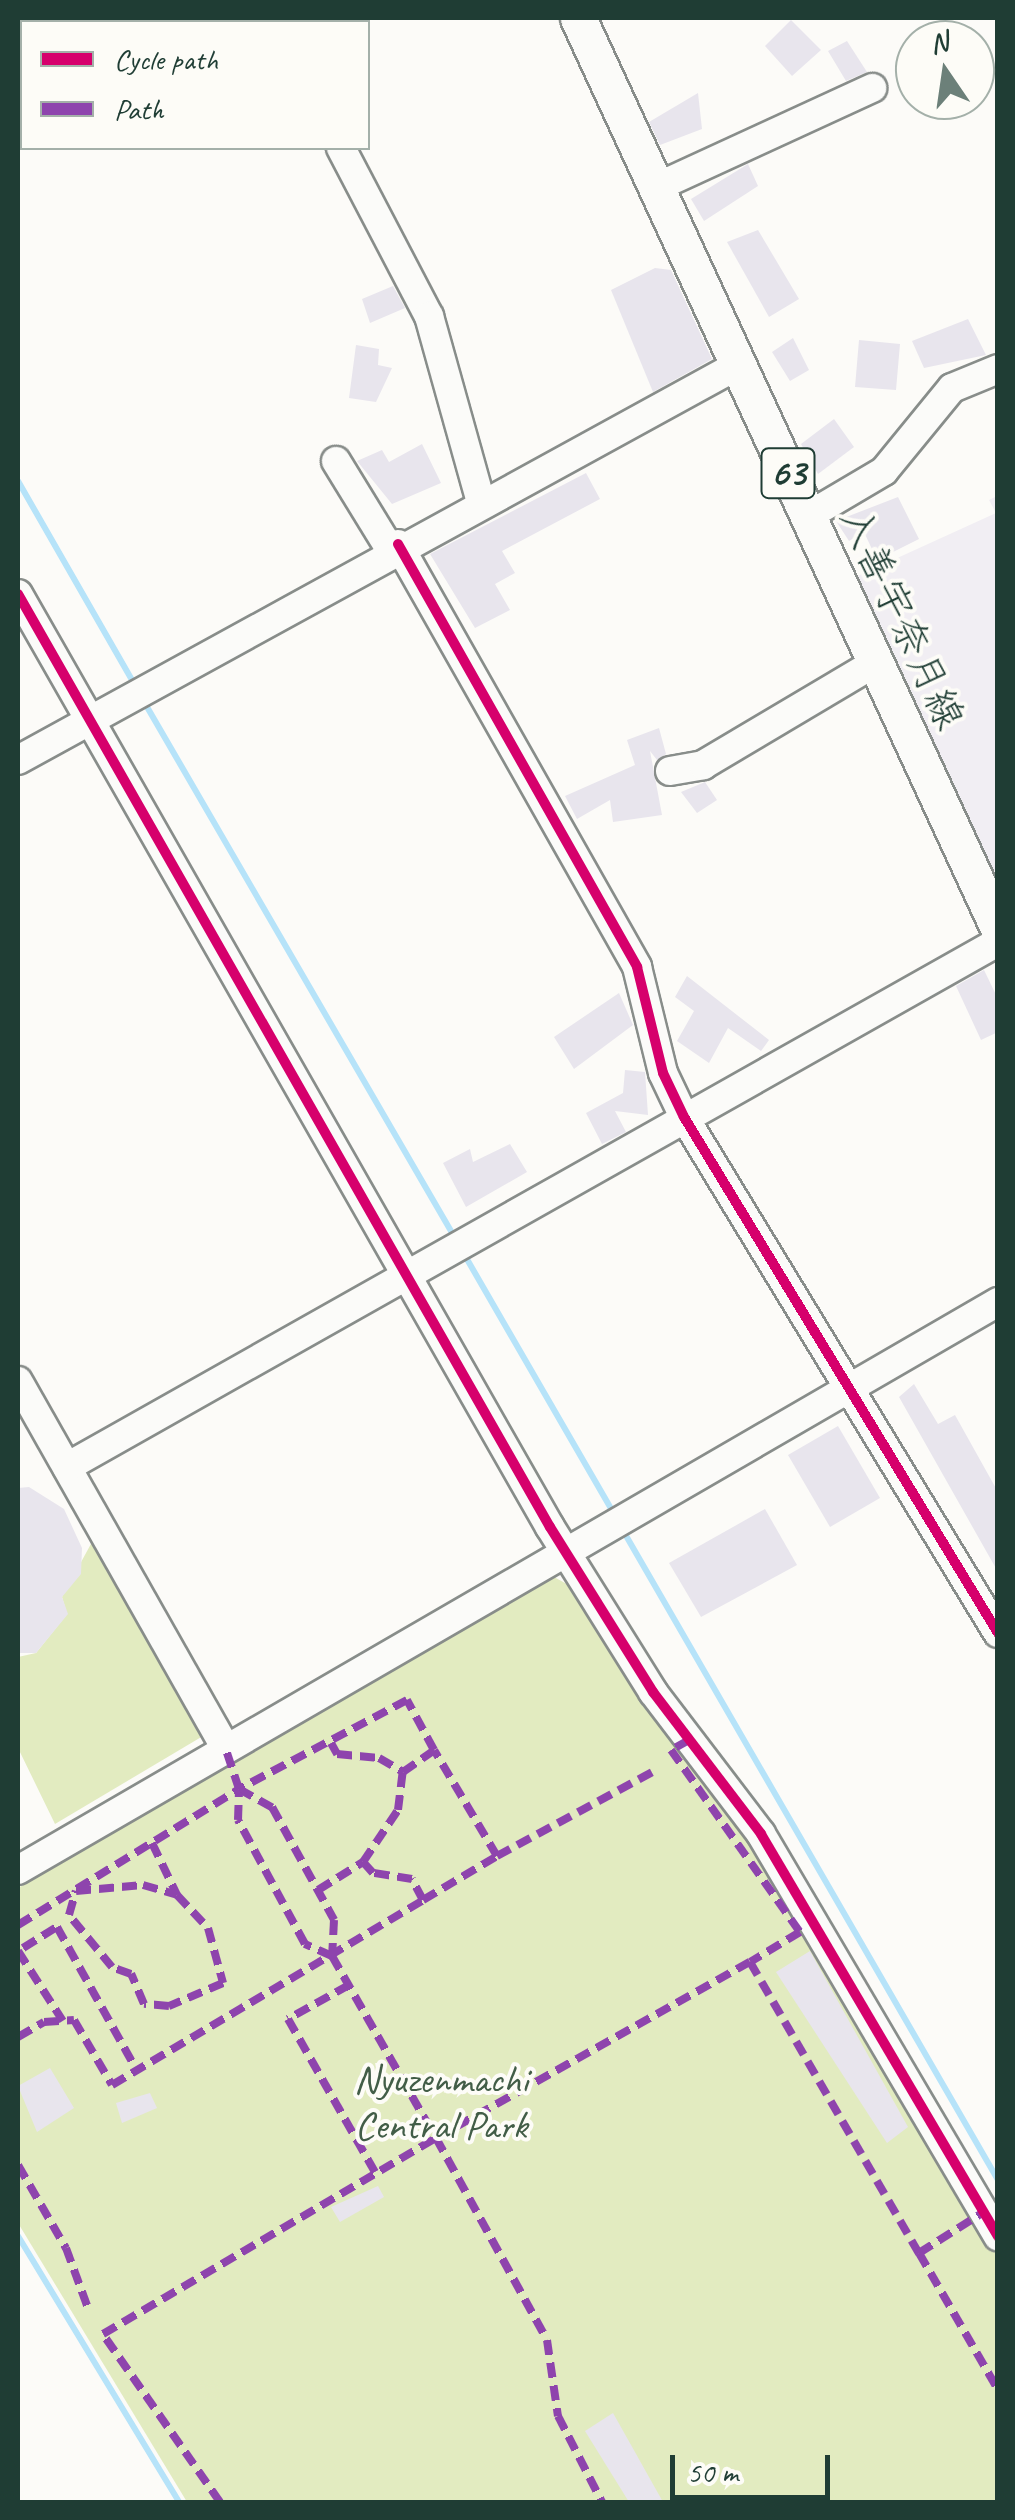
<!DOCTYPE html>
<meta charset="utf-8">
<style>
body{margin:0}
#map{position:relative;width:1015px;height:2520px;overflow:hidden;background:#fcfbf8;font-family:Caveat,"Klee One",sans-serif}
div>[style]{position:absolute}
.built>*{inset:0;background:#f1eef3}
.green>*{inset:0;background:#e2ebc0}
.stream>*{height:6px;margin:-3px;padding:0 3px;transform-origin:3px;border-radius:3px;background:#b6e3f9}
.building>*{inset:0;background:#e8e5ed}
.roads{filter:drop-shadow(2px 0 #888d8a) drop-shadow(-2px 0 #888d8a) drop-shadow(0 2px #888d8a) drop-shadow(0 -2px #888d8a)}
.minor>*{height:28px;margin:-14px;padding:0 14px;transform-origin:14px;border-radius:14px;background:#fbfbf9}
.major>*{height:35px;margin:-17.5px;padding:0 17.5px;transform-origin:17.5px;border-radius:17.5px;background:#fbfbf9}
.quiet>*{height:8px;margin-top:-4px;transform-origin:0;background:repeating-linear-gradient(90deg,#8e44ad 0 15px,transparent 0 23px)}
.cycleway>*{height:10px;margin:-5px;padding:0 5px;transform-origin:5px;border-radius:5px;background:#d6006c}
span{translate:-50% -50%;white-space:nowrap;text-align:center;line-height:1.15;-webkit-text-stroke:8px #fdfcf7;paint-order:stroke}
.shield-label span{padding:2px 8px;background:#fdfcf7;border:2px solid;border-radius:8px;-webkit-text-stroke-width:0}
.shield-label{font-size:38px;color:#1f3d34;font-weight:700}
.street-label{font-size:40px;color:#1f3d34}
.park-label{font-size:40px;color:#425d47}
.frame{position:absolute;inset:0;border:20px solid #1f3d34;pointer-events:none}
.legend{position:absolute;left:20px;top:20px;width:350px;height:130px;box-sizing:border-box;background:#fdfcf7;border:2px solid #a4b0a9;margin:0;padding:12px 18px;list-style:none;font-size:30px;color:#1f3d34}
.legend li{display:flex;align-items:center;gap:20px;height:50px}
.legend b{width:50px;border:2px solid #a4b0a9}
.north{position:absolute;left:895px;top:20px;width:100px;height:100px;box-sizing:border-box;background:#fdfcf7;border:2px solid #a4b0a9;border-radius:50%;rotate:347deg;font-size:28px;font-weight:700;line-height:40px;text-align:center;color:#1f3d34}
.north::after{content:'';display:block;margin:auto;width:35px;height:45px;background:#6c8079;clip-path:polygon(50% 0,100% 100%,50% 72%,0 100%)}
.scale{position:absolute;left:670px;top:2455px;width:160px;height:45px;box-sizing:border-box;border:5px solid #1f3d34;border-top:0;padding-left:12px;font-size:30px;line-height:35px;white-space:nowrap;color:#1f3d34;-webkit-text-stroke:8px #fdfcf7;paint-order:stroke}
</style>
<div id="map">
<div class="built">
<i style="clip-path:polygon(997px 496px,997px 897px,849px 580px,996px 513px,989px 500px)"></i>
</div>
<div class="green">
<i style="clip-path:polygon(92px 1542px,203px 1736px,55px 1824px,18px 1748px,18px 1657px,36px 1653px,67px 1614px,62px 1597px)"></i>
<i style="clip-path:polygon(547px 1573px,572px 1587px,753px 1840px,997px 2249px,997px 2502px,187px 2502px,18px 2223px,18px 1888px)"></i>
</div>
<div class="stream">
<i style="left:18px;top:481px;width:240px;rotate:60.2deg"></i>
<i style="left:143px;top:700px;width:622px;rotate:59.89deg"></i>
<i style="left:464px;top:1254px;width:302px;rotate:60deg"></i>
<i style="left:621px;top:1527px;width:754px;rotate:60deg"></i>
<i style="left:18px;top:2236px;width:311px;rotate:58.8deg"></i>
</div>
<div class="building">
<i style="clip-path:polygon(791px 20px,821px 50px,792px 76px,765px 46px)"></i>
<i style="clip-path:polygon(847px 41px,867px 72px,846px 81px,828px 51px)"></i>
<i style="clip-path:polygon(698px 93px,702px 129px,660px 145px,649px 122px)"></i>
<i style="clip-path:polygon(748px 164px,758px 186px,704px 221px,691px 199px)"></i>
<i style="clip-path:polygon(758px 230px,799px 299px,769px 317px,727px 242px)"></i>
<i style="clip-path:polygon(655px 268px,671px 270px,712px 359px,653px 392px,611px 290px)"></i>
<i style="clip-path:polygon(393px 286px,405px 308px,370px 323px,362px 299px)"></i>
<i style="clip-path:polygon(968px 319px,986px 355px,924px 368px,912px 341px)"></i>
<i style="clip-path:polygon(793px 338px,809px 370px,790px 381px,772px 352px)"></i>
<i style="clip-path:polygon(859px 340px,900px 344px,896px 390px,855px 387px)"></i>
<i style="clip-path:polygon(356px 345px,379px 349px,378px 365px,392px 368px,376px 402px,349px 398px)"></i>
<i style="clip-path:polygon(834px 419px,854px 447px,818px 474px,801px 444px)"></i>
<i style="clip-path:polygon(422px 444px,441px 483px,392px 504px,357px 461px,382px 450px,389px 462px)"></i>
<i style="clip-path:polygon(586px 473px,600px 499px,502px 551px,515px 573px,495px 584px,510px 610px,475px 628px,430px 554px)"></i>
<i style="clip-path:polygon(898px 497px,919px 539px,877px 560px,864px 532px,849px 541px,836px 521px)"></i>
<i style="clip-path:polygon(659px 728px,666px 754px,657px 760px,650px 751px,662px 815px,613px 822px,610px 800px,577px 819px,565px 796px,635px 765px,627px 740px)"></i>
<i style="clip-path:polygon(705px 782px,717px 800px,697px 813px,681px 792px)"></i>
<i style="clip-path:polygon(984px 970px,998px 999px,998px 1032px,981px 1040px,956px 986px)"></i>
<i style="clip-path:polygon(687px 976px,769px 1040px,761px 1051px,728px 1028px,709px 1063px,677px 1041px,694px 1011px,675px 997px)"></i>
<i style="clip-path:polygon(619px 993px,633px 1025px,574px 1069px,554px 1037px)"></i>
<i style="clip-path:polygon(625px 1070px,645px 1072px,648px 1115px,615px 1111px,626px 1132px,602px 1144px,586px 1113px,623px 1093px)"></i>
<i style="clip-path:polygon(510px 1144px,527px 1172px,466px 1207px,443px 1163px,470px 1149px,473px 1162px)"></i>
<i style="clip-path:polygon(914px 1384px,938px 1424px,955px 1415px,998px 1492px,998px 1572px,899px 1397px)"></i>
<i style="clip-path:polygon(838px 1426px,880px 1498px,830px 1527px,788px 1455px)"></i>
<i style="clip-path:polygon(29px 1487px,64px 1509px,82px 1548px,81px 1574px,62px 1597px,68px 1614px,36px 1653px,18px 1653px,18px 1488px)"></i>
<i style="clip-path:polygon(765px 1509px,797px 1565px,701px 1617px,669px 1563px)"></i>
<i style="clip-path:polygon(810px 1951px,908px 2127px,887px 2143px,776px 1972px)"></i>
<i style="clip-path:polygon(50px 2068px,74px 2108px,37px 2132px,18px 2086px)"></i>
<i style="clip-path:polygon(150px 2093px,157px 2108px,122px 2123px,116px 2103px)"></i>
<i style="clip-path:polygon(378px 2186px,384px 2197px,340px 2222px,331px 2207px)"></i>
<i style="clip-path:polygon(613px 2413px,663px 2502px,629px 2502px,585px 2431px)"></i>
</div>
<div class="roads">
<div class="minor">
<i style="left:269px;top:18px;width:5px;rotate:53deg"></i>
<i style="left:341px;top:148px;width:190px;rotate:62.4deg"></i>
<i style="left:429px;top:316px;width:190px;rotate:74.4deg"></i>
<i style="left:657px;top:187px;width:237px;rotate:-24.7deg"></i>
<i style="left:336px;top:461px;width:103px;rotate:58.5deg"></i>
<i style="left:808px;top:516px;width:88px;rotate:-30.6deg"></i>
<i style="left:884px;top:471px;width:107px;rotate:-50.7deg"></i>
<i style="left:952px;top:388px;width:50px;rotate:-22.4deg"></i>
<i style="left:398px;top:544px;width:486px;rotate:60.5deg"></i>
<i style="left:637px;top:967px;width:109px;rotate:76.2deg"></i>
<i style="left:663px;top:1073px;width:49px;rotate:64.5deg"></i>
<i style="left:684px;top:1117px;width:604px;rotate:58.68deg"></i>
<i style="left:18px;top:594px;width:1074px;rotate:60.31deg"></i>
<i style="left:550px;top:1527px;width:195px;rotate:58deg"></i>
<i style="left:653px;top:1692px;width:178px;rotate:52.7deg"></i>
<i style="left:761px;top:1834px;width:467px;rotate:59.5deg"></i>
<i style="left:18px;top:760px;width:821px;rotate:-28.75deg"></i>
<i style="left:670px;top:771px;width:34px;rotate:-10deg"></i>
<i style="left:703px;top:765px;width:200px;rotate:-30.7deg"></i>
<i style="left:18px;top:1381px;width:420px;rotate:60.5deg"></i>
<i style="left:67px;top:1467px;width:1069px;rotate:-29.42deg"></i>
<i style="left:18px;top:1870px;width:1133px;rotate:-30.1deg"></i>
</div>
<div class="major">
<i style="left:578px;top:18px;width:1002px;rotate:65.22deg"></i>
</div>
</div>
<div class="quiet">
<i style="left:689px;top:1740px;width:21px;rotate:151deg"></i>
<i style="left:671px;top:1750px;width:223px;rotate:54.7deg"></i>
<i style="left:800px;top:1932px;width:58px;rotate:149deg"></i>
<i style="left:331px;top:1743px;width:13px;rotate:61deg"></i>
<i style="left:337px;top:1754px;width:42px;rotate:5.4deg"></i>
<i style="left:379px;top:1758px;width:28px;rotate:30deg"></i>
<i style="left:239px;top:1789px;width:38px;rotate:29deg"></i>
<i style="left:272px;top:1807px;width:129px;rotate:61.2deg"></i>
<i style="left:334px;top:1920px;width:36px;rotate:93deg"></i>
<i style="left:332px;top:1956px;width:30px;rotate:-156deg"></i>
<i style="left:305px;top:1944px;width:141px;rotate:-118.4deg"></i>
<i style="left:238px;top:1820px;width:31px;rotate:-88deg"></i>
<i style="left:152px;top:1843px;width:58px;rotate:64.3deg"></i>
<i style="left:497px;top:1856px;width:179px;rotate:-28.4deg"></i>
<i style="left:143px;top:1885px;width:35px;rotate:16deg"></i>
<i style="left:177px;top:1895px;width:45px;rotate:46.8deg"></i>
<i style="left:208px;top:1928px;width:57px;rotate:74.7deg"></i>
<i style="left:223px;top:1983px;width:59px;rotate:156.9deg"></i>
<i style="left:169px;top:2006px;width:25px;rotate:-175deg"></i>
<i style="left:144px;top:2004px;width:33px;rotate:-113deg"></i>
<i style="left:131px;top:1974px;width:20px;rotate:-160deg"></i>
<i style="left:112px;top:1967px;width:67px;rotate:-129.6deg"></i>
<i style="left:69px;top:1915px;width:25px;rotate:-74deg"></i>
<i style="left:76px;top:1891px;width:67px;rotate:-5.1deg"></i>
<i style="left:318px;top:1890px;width:53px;rotate:-31.9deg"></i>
<i style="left:423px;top:1900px;width:86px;rotate:-30.7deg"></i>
<i style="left:497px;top:1856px;width:123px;rotate:-120.7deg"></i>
<i style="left:18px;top:1925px;width:259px;rotate:-31.6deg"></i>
<i style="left:239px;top:1789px;width:44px;rotate:-108.4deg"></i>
<i style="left:23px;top:1948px;width:40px;rotate:-32deg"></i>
<i style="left:57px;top:1927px;width:165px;rotate:60.9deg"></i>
<i style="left:18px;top:1951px;width:83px;rotate:57.3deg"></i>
<i style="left:332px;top:1956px;width:210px;rotate:60.3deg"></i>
<i style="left:436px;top:2138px;width:360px;rotate:-29.3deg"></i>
<i style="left:750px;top:1962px;width:337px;rotate:59.9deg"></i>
<i style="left:919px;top:2253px;width:75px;rotate:-32.4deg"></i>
<i style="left:349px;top:1985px;width:70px;rotate:150.9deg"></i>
<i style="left:288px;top:2019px;width:176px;rotate:60.4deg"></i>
<i style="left:18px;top:2037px;width:30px;rotate:-30deg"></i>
<i style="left:44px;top:2022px;width:30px;rotate:-4deg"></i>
<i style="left:74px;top:2020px;width:75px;rotate:59.7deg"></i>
<i style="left:112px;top:2085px;width:362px;rotate:-30.7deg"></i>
<i style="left:423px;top:1900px;width:24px;rotate:-118deg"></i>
<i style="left:412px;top:1879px;width:39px;rotate:-171deg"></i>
<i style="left:373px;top:1873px;width:15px;rotate:-132deg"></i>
<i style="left:363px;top:1862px;width:63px;rotate:-56.1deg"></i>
<i style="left:398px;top:1810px;width:38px;rotate:-83deg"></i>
<i style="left:403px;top:1772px;width:38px;rotate:-35deg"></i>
<i style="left:434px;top:1750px;width:57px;rotate:-118.4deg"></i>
<i style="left:407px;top:1700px;width:190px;rotate:152.1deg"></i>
<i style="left:18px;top:2165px;width:96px;rotate:60deg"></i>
<i style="left:66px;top:2248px;width:64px;rotate:69.9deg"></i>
<i style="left:919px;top:2253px;width:158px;rotate:60deg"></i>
<i style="left:220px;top:2502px;width:205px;rotate:-124.9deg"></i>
<i style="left:103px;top:2334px;width:386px;rotate:-30.5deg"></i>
<i style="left:436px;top:2138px;width:230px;rotate:61.2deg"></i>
<i style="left:547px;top:2340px;width:77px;rotate:81.8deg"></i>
<i style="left:558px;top:2416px;width:97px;rotate:62.9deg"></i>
</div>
<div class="cycleway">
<i style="left:398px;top:544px;width:486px;rotate:60.5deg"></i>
<i style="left:637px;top:967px;width:109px;rotate:76.2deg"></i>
<i style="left:663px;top:1073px;width:49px;rotate:64.5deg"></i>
<i style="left:684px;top:1117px;width:604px;rotate:58.68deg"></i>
<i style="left:18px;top:594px;width:1074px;rotate:60.31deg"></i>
<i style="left:550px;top:1527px;width:195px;rotate:58deg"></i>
<i style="left:653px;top:1692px;width:178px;rotate:52.7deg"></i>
<i style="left:761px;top:1834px;width:467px;rotate:59.5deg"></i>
</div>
<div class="shield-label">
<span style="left:788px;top:473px">63</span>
</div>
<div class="street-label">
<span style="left:902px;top:618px;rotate:65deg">入善宇奈月線</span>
</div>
<div class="park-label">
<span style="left:441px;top:2102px">Nyuzenmachi<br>Central Park</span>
</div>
<div class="frame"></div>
<ul class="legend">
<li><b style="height:12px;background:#d6006c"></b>Cycle path</li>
<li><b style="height:12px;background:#8e44ad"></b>Path</li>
</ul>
<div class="north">N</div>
<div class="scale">50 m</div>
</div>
